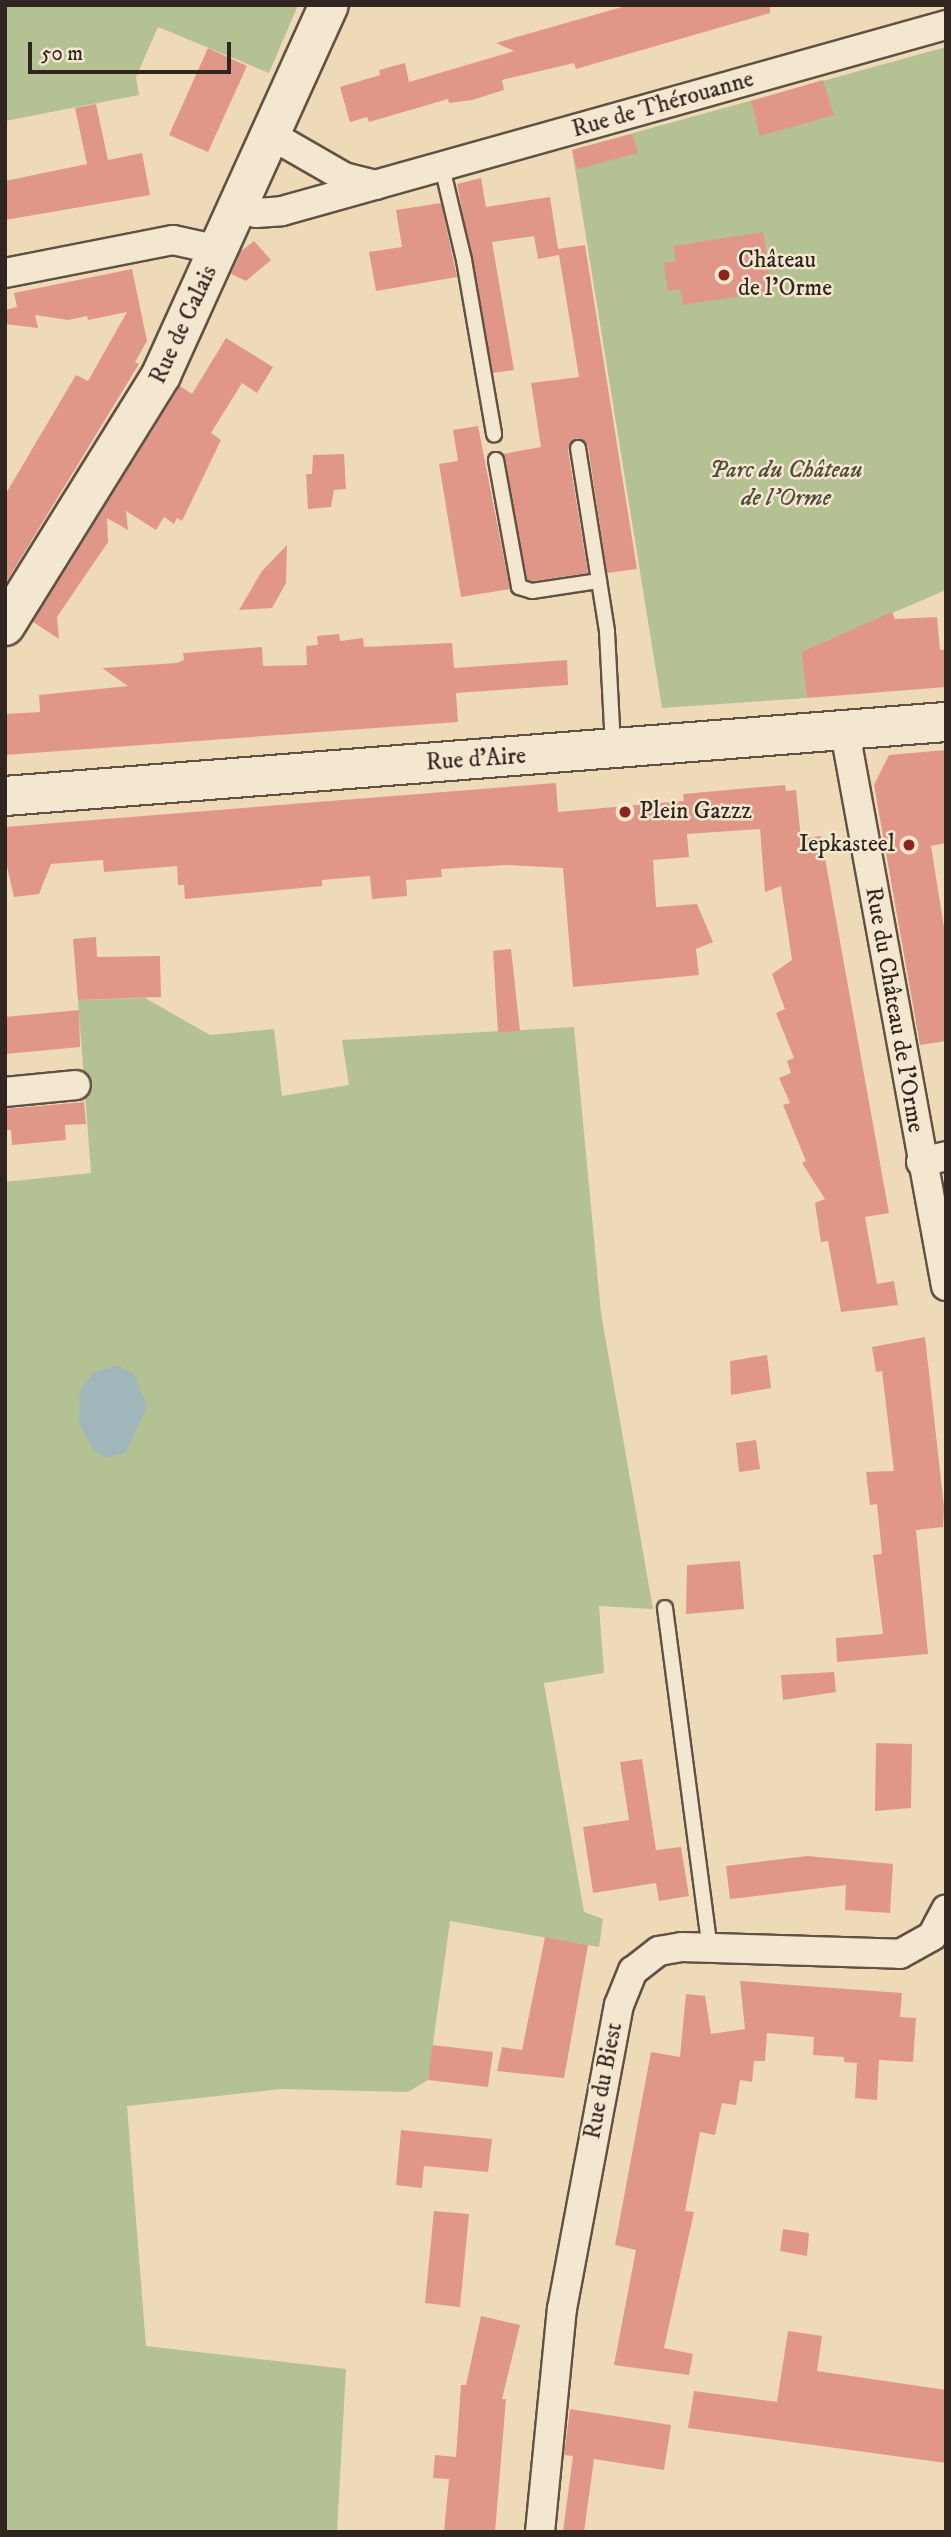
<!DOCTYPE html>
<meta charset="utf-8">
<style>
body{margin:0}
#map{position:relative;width:951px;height:2537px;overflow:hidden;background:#eedab7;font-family:"IM FELL DW Pica",serif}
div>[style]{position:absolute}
.green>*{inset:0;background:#b4c192}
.water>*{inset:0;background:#9fb7ba}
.building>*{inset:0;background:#e19788}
.roads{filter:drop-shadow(2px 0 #605245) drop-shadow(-2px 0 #605245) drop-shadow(0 2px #605245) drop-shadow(0 -2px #605245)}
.lane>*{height:14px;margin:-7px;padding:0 7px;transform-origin:7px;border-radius:7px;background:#f4e7d0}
.street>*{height:28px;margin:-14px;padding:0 14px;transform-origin:14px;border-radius:14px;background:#f4e7d0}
.secondary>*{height:38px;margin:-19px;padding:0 19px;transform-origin:19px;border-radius:19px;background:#f4e7d0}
.dots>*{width:19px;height:19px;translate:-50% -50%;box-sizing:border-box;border:4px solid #f4e7d0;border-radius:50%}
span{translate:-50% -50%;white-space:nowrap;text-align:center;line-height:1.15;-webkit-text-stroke:5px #f4e7d0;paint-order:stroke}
.street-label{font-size:24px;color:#30251f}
.poi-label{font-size:24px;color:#30251f}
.left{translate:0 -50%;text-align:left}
.right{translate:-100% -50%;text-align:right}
.park-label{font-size:24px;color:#514c3c;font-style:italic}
.frame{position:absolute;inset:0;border:7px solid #30251f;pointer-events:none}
.scale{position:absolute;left:28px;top:42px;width:203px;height:32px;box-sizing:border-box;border:4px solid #30251f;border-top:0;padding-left:9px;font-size:21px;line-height:24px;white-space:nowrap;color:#30251f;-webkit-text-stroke:5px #f4e7d0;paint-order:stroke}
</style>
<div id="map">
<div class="green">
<i style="clip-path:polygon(5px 5px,298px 5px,269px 73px,158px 27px,136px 77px,139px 95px,5px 121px)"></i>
<i style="clip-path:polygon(946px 47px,946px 590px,801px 652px,807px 698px,662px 708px,572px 150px)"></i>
<i style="clip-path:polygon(145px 998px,210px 1035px,274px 1029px,282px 1096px,349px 1085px,342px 1040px,574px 1027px,601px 1313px,653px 1609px,599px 1606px,604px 1673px,544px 1683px,584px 1912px,603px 1919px,599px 1947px,450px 1921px,428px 2080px,408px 2092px,280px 2089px,127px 2106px,146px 2346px,346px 2369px,337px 2532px,5px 2532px,5px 1182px,91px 1173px,78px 1000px)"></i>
</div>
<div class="water">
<i style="clip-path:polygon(118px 1365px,134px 1374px,147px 1407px,126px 1452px,105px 1458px,92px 1448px,79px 1423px,80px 1391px,93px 1373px)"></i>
</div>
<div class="building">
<i style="clip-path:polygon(629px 5px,770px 5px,770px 13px,576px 69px,574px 63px,502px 80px,504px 90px,472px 100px,449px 103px,448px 99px,369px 122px,367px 117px,350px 122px,340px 87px,380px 75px,379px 70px,405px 63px,409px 82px,514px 51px,496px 43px)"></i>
<i style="clip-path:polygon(208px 48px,247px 66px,208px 152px,169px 135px)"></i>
<i style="clip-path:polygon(823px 80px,834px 115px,760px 136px,751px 101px)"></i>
<i style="clip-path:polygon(96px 104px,108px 160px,142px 153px,150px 195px,5px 220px,5px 181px,87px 164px,75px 108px)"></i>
<i style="clip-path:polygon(632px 134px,638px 153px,577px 169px,572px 150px)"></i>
<i style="clip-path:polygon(481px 178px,486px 207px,550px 197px,559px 255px,538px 259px,534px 236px,492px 242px,514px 370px,493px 373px,457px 184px)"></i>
<i style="clip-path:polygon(441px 203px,457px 277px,376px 291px,369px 252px,402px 247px,396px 210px)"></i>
<i style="clip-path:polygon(763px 232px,773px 291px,683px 305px,680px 289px,668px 291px,664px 263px,676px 261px,673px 246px)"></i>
<i style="clip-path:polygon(254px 241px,271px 260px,246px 281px,231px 274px,241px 251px)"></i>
<i style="clip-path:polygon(585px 245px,637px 569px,607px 573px,588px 446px,577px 438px,568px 450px,588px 573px,533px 581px,527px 580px,503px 454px,541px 447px,531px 383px,579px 377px,558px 249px)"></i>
<i style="clip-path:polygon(132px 269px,147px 341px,135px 362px,139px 364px,5px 584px,5px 495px,76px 375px,88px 381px,127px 312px,88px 320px,87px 316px,68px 320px,35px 315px,38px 328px,5px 324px,5px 310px,17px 307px,14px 293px)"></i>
<i style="clip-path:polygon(226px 338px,273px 367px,257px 393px,242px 383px,211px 433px,221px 440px,182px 521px,177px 518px,174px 524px,164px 517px,156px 530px,126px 511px,128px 530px,107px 518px,108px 542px,57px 617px,59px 639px,33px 622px,180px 386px,192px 394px)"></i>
<i style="clip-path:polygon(478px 426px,510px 589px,461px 597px,439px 464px,458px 461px,453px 430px)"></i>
<i style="clip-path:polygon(344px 454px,346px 489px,334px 490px,331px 507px,308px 509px,306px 474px,312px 474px,313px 455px)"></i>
<i style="clip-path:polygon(287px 545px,286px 583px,272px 608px,239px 610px,262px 571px)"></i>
<i style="clip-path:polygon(892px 612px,895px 619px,937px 617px,940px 650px,946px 649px,946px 687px,807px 698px,801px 652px)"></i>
<i style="clip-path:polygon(339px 634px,340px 641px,363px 638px,364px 647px,452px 643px,454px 668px,567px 660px,568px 685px,456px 693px,458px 722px,5px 755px,5px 714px,40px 712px,39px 695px,128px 686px,102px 668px,177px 663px,184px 660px,183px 653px,262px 647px,263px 666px,307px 665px,306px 646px,318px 645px,317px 636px)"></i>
<i style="clip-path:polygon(946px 750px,946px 843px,931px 846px,946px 940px,946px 1041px,920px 1045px,874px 785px,889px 755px)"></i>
<i style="clip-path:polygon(556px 783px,558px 812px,684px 801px,683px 794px,785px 785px,786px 791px,796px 790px,801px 839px,821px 836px,889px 1213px,865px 1217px,877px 1284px,894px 1281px,898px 1305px,841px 1312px,828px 1241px,821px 1242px,815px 1203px,825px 1199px,802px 1163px,806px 1161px,783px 1105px,790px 1103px,779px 1078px,791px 1073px,787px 1061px,794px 1058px,776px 1013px,785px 1009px,772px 974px,792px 960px,781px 886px,765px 892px,760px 829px,687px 834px,689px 857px,653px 860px,656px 907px,697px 904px,713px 942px,696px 949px,699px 975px,573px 987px,563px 868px,507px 865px,441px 869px,442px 877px,406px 880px,407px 896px,372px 899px,370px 876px,322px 880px,322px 886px,185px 899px,184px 885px,178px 885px,177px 866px,104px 872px,103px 860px,51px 864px,39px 894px,14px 897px,5px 858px,5px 827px)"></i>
<i style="clip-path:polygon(96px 937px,97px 957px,160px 956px,161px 997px,78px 1000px,73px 939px)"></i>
<i style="clip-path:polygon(511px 949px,520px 1031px,498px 1032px,493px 951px)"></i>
<i style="clip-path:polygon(79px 1010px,80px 1047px,5px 1054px,5px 1017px)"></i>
<i style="clip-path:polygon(84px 1102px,86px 1124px,65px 1125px,66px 1140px,12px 1145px,11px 1130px,5px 1130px,5px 1109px)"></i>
<i style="clip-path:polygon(925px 1337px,944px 1507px,943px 1527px,916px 1530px,928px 1654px,837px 1662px,836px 1638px,883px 1634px,873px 1555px,882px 1554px,877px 1504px,870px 1505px,866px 1472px,894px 1471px,882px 1371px,876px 1372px,872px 1347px)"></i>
<i style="clip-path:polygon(767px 1355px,771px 1388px,731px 1395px,730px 1361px)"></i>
<i style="clip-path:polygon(756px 1440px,760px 1469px,739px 1472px,736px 1443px)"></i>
<i style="clip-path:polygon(740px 1561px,744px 1609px,686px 1614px,687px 1565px)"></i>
<i style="clip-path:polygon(834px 1672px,836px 1692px,783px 1700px,781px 1675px)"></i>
<i style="clip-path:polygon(876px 1743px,912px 1744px,911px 1808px,875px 1811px)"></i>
<i style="clip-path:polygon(642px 1759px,656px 1850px,681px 1847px,689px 1896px,659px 1901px,656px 1883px,593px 1893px,583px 1827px,629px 1820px,620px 1762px)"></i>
<i style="clip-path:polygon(807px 1856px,893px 1864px,890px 1913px,845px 1910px,846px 1885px,730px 1899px,726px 1866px)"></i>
<i style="clip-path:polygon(545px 1937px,588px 1945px,564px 2078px,497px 2071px,502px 2047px,522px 2050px)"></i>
<i style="clip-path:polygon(740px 1981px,902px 1993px,900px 2017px,916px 2018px,913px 2062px,879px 2060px,877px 2100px,855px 2098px,857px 2063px,844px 2062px,844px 2057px,813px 2055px,814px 2037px,767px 2033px,765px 2061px,754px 2061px,752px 2082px,740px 2080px,736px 2105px,722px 2103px,715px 2135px,700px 2132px,685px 2211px,694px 2212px,664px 2348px,693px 2354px,689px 2375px,614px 2365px,636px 2250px,615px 2245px,651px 2052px,680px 2057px,686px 1994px,705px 1996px,711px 2034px,745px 2029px)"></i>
<i style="clip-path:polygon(432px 2045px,493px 2052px,488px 2087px,428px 2080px)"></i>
<i style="clip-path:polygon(401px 2130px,492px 2139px,488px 2172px,424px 2166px,422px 2188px,396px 2185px)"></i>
<i style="clip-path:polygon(434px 2211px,469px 2214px,460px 2307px,425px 2303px)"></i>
<i style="clip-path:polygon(783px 2229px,809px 2233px,807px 2256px,780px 2251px)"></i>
<i style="clip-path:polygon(481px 2316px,520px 2325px,502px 2399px,506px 2399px,495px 2532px,444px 2532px,449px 2479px,433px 2478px,435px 2455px,456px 2457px,461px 2385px,466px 2385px)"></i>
<i style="clip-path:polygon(788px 2331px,822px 2336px,817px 2371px,946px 2390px,946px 2463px,688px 2428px,694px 2391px,777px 2402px)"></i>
<i style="clip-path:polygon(570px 2409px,671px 2425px,664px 2470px,594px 2459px,584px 2532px,563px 2532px,573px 2456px,564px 2455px)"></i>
</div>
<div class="roads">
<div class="lane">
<i style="left:442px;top:167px;width:96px;rotate:76.7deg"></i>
<i style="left:464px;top:260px;width:177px;rotate:80.2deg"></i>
<i style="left:578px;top:448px;width:186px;rotate:81deg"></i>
<i style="left:607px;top:632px;width:113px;rotate:87deg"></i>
<i style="left:496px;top:460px;width:129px;rotate:79.7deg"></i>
<i style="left:519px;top:587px;width:14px;rotate:17deg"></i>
<i style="left:532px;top:591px;width:68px;rotate:-8.5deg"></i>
<i style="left:665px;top:1608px;width:343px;rotate:82.5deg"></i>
</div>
<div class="street">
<i style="left:271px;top:135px;width:84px;rotate:29.9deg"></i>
<i style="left:344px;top:177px;width:33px;rotate:14deg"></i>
<i style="left:238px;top:207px;width:19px;rotate:18deg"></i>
<i style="left:256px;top:213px;width:26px;rotate:-4deg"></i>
<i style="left:282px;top:211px;width:690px;rotate:-15.65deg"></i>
<i style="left:5px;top:273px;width:171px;rotate:-11.1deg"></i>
<i style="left:173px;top:240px;width:47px;rotate:12.3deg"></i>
<i style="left:845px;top:732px;width:563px;rotate:79.67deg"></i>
<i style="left:5px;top:1092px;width:71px;rotate:-5.6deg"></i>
<i style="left:921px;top:1162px;width:26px;rotate:-13deg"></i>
<i style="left:540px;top:2532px;width:224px;rotate:-84.4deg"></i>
<i style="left:562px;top:2309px;width:309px;rotate:-79.4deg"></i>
<i style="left:619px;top:2005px;width:37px;rotate:-68deg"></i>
<i style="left:633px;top:1971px;width:33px;rotate:-38deg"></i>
<i style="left:659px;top:1951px;width:23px;rotate:-10deg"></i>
<i style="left:682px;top:1947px;width:218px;rotate:1.8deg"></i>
<i style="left:900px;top:1954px;width:37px;rotate:-29deg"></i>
<i style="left:932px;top:1936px;width:30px;rotate:-62deg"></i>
</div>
<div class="secondary">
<i style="left:5px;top:626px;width:296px;rotate:-58.1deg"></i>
<i style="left:161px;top:375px;width:406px;rotate:-65.6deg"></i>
<i style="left:5px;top:796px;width:944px;rotate:-4.5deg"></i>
</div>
</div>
<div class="dots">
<i style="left:724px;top:275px;background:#8f2418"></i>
<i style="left:625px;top:812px;background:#8f2418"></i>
<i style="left:909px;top:845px;background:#8f2418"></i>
</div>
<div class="street-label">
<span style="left:663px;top:105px;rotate:-16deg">Rue de Thérouanne</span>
<span style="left:184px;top:325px;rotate:-65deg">Rue de Calais</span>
<span style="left:476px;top:760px;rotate:-4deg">Rue d'Aire</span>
<span style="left:894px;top:1010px;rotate:80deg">Rue du Château de l'Orme</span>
<span style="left:604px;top:2081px;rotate:-79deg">Rue du Biest</span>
</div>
<div class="poi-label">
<span class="left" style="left:738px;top:275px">Château<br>de l'Orme</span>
<span class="left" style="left:639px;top:812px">Plein Gazzz</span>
<span class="right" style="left:895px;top:845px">Iepkasteel</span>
</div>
<div class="park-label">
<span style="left:786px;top:485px">Parc du Château<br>de l'Orme</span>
</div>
<div class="frame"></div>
<div class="scale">50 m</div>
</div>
